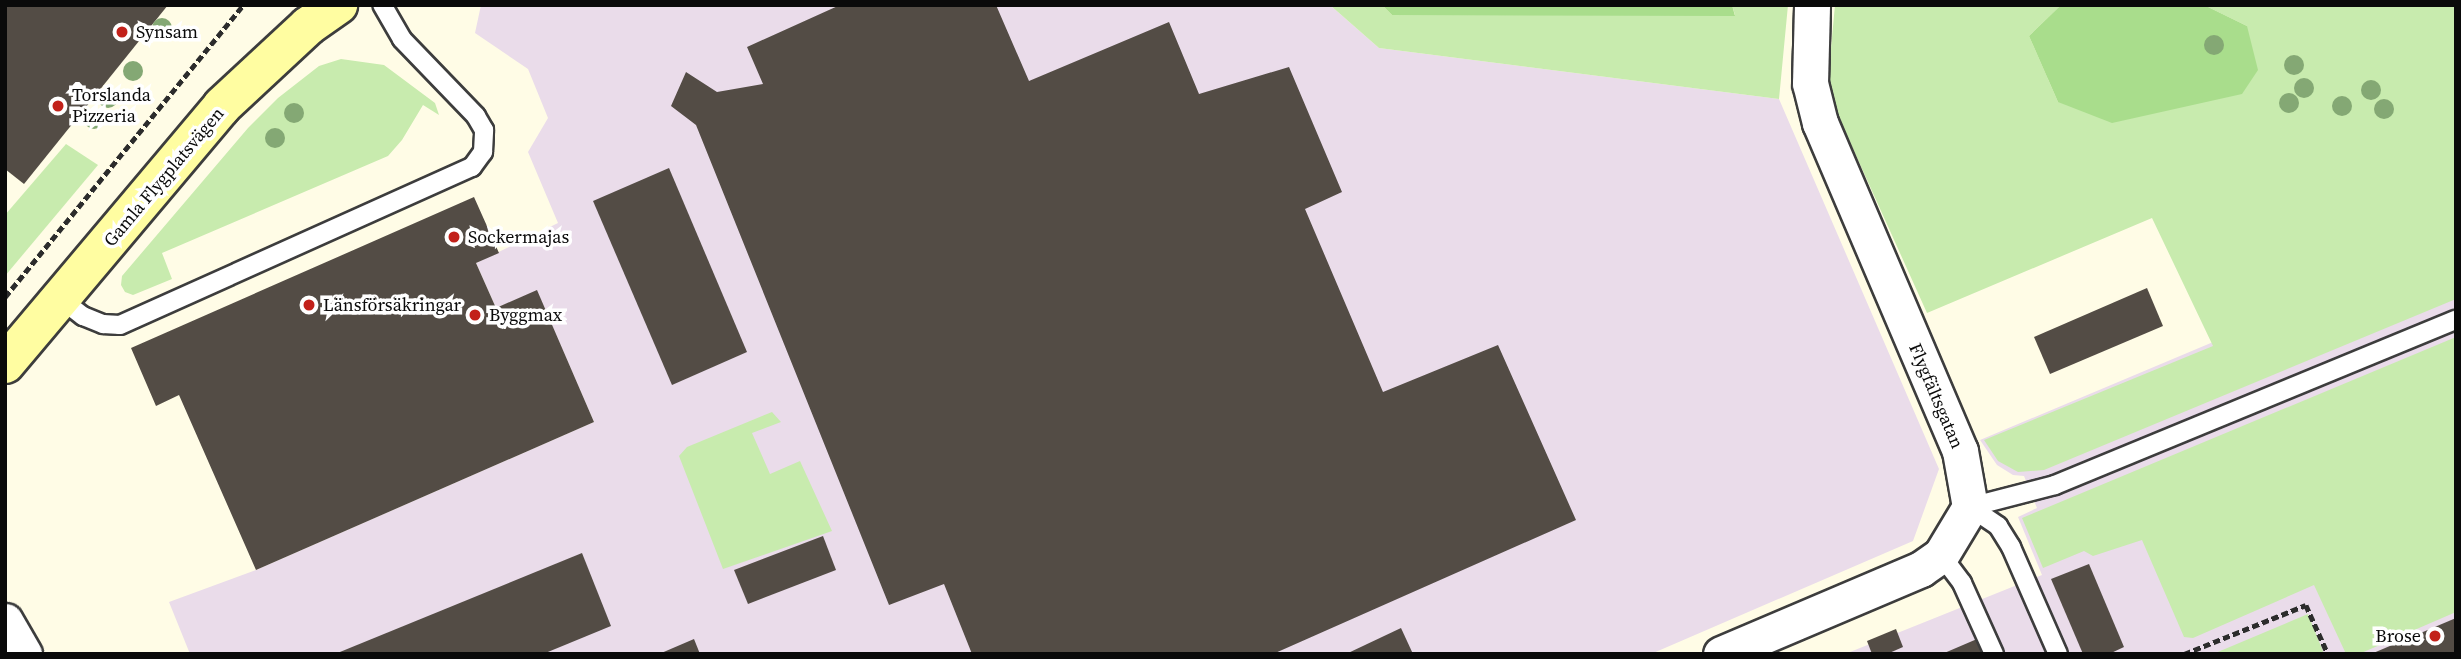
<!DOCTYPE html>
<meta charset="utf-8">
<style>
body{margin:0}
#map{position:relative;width:2461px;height:659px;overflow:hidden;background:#fffce6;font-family:"Source Serif 4",serif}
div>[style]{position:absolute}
.industrial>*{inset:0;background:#eadcea}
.green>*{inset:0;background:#c8ebae}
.forest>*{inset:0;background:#a9dd8c}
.building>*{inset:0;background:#534c45}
.path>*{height:4.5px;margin-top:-2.25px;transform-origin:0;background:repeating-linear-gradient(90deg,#2c2c2c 0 7px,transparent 0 10.5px)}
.roads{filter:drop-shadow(2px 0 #3d3d3d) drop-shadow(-2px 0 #3d3d3d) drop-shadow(0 2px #3d3d3d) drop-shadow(0 -2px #3d3d3d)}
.lane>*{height:18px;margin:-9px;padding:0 9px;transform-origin:9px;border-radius:9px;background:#fff}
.street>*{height:35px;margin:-17.5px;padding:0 17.5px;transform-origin:17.5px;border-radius:17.5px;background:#fff}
.secondary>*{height:38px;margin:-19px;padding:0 19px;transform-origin:19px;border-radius:19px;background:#fffda1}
.trees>*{width:20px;height:20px;margin:-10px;border-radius:50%;background:#84a874}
.dots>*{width:19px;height:19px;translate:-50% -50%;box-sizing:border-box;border:4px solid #fff;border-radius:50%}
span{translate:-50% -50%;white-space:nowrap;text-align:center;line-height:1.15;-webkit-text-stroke:7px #fff;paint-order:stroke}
.poi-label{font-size:18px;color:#0a0a0a}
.left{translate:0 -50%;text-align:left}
.right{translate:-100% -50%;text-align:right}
.street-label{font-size:18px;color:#0a0a0a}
.frame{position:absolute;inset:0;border:7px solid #0a0a0a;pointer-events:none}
</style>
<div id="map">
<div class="industrial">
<i style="clip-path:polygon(481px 5px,1330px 5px,1379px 48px,1779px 99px,1939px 469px,1913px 541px,1651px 654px,190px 654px,169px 602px,256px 570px,594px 422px,537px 291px,496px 308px,476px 263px,558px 223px,528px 152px,548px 118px,528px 69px,475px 33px)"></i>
<i style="clip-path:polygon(2456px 240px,2456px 654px,1845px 654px,2042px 575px,2018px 517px,2037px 508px,2024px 476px,2013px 475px,1997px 465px,1980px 440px)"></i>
</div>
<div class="green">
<i style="clip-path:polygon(1330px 5px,1382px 5px,1392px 15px,1735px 15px,1732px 5px,1788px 5px,1779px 99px,1379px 48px)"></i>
<i style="clip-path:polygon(1835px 5px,2061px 5px,2029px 36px,2058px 102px,2247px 26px,2204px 5px,2456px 5px,2456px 299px,2044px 470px,2018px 472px,1998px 461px,1984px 440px,2213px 346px,2152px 218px,1927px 313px,1827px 91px)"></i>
<i style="clip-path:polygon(341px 59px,384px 65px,435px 103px,439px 115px,423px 105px,402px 140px,388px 156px,162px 253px,172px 279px,133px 295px,125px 292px,121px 285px,122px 276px,248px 128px,278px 98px,319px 66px)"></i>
<i style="clip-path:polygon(66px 144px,98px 165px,5px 276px,5px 215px)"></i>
<i style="clip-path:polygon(2456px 337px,2456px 612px,2359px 654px,2346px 654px,2314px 585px,2193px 638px,2184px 637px,2142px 540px,2093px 556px,2084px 551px,2043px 568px,2022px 518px)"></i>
<i style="clip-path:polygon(772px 412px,781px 422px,752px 433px,770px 474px,800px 461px,832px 531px,723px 569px,679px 456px,687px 447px)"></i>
<i style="clip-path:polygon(2308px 614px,2324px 654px,2213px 654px)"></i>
</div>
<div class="forest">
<i style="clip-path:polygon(1382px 5px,1732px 5px,1735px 16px,1392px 15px)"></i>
<i style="clip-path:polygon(2061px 5px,2204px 5px,2247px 26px,2258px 70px,2242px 94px,2112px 123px,2058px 102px,2029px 36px)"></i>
</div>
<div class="building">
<i style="clip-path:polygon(5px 5px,168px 5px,24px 184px,5px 169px)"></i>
<i style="clip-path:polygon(840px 5px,996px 5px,1029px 81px,1169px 22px,1199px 94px,1289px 67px,1342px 192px,1305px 209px,1383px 392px,1498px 345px,1576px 520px,1273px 654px,972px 654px,944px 584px,889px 605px,696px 125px,671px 106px,686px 72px,717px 92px,763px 84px,747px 47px)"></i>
<i style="clip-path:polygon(669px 168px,747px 352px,672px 385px,593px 201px)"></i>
<i style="clip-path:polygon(474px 197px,499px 253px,476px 263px,496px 308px,537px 290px,594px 422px,256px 570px,179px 395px,156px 406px,131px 348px)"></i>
<i style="clip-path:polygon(2147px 288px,2163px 326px,2050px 374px,2034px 337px)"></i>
<i style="clip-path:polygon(823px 536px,836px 570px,748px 604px,734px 570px)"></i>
<i style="clip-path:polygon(582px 553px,611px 626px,543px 654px,335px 654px)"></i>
<i style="clip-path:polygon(2089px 564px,2124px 647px,2109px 654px,2083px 654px,2051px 579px)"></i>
<i style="clip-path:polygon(2456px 618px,2456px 654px,2371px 654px)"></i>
<i style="clip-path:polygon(1401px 628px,1413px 654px,1346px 654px)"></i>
<i style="clip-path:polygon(1896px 629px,1903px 647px,1887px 654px,1872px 654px,1867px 641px)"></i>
<i style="clip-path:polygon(694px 639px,700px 654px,659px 654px)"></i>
<i style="clip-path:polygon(1977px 639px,1984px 654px,1942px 654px)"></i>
</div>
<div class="path">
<i style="left:5px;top:297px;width:377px;rotate:-50.8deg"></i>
<i style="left:2184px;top:654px;width:131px;rotate:-21.9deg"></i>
<i style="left:2306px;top:605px;width:54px;rotate:65.8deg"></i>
</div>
<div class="roads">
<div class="lane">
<i style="left:61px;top:299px;width:28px;rotate:38deg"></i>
<i style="left:83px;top:316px;width:22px;rotate:22deg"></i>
<i style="left:103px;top:324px;width:17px;rotate:3deg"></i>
<i style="left:120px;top:325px;width:386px;rotate:-24.2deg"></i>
<i style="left:472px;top:167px;width:19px;rotate:-54deg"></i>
<i style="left:483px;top:152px;width:22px;rotate:-87deg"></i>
<i style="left:484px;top:130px;width:16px;rotate:-120deg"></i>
<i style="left:476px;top:116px;width:107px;rotate:-133.9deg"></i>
<i style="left:402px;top:39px;width:39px;rotate:-120deg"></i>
<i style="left:1970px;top:507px;width:88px;rotate:-14.5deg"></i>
<i style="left:2055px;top:485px;width:434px;rotate:-22.4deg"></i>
<i style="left:1970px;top:507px;width:34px;rotate:34deg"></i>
<i style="left:1998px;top:526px;width:25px;rotate:58deg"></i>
<i style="left:2011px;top:547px;width:117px;rotate:66.3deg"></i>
<i style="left:1941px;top:555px;width:35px;rotate:53deg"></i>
<i style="left:1962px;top:583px;width:78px;rotate:65.7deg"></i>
</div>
<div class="street">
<i style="left:5px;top:621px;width:38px;rotate:60deg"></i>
<i style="left:1721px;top:654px;width:217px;rotate:-23deg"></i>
<i style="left:1921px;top:569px;width:24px;rotate:-35deg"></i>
<i style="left:1941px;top:555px;width:56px;rotate:-58.9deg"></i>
<i style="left:1970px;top:507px;width:57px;rotate:-100.1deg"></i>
<i style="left:1960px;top:451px;width:357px;rotate:-113.1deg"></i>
<i style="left:1820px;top:123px;width:41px;rotate:-104deg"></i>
<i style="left:1810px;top:83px;width:78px;rotate:-88.5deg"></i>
</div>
<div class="secondary">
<i style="left:5px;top:364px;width:337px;rotate:-49.9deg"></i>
<i style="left:222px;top:106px;width:117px;rotate:-42.9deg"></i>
<i style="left:308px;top:26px;width:37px;rotate:-35deg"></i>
</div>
</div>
<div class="trees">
<i style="left:162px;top:28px"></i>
<i style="left:2214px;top:45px"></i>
<i style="left:2294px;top:65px"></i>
<i style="left:133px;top:71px"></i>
<i style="left:2304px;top:88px"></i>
<i style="left:2371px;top:90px"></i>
<i style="left:108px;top:98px"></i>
<i style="left:2289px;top:103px"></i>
<i style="left:2342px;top:106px"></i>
<i style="left:2384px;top:109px"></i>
<i style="left:294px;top:113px"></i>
<i style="left:94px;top:119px"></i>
<i style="left:275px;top:138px"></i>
</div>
<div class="dots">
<i style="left:122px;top:32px;background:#c2211a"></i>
<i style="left:58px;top:106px;background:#c2211a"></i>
<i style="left:454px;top:237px;background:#c2211a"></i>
<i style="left:309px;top:305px;background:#c2211a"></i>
<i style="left:475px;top:315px;background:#c2211a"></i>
<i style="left:2435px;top:636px;background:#c2211a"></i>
</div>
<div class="poi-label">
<span class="left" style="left:136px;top:32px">Synsam</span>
<span class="left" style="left:72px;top:106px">Torslanda<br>Pizzeria</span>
<span class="left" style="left:468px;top:237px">Sockermajas</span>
<span class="left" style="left:323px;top:305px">Länsförsäkringar</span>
<span class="left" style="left:489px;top:315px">Byggmax</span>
<span class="right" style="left:2421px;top:636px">Brose</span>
</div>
<div class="street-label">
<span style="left:164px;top:177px;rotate:-50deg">Gamla Flygplatsvägen</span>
<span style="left:1936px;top:396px;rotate:67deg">Flygfältsgatan</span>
</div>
<div class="frame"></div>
</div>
